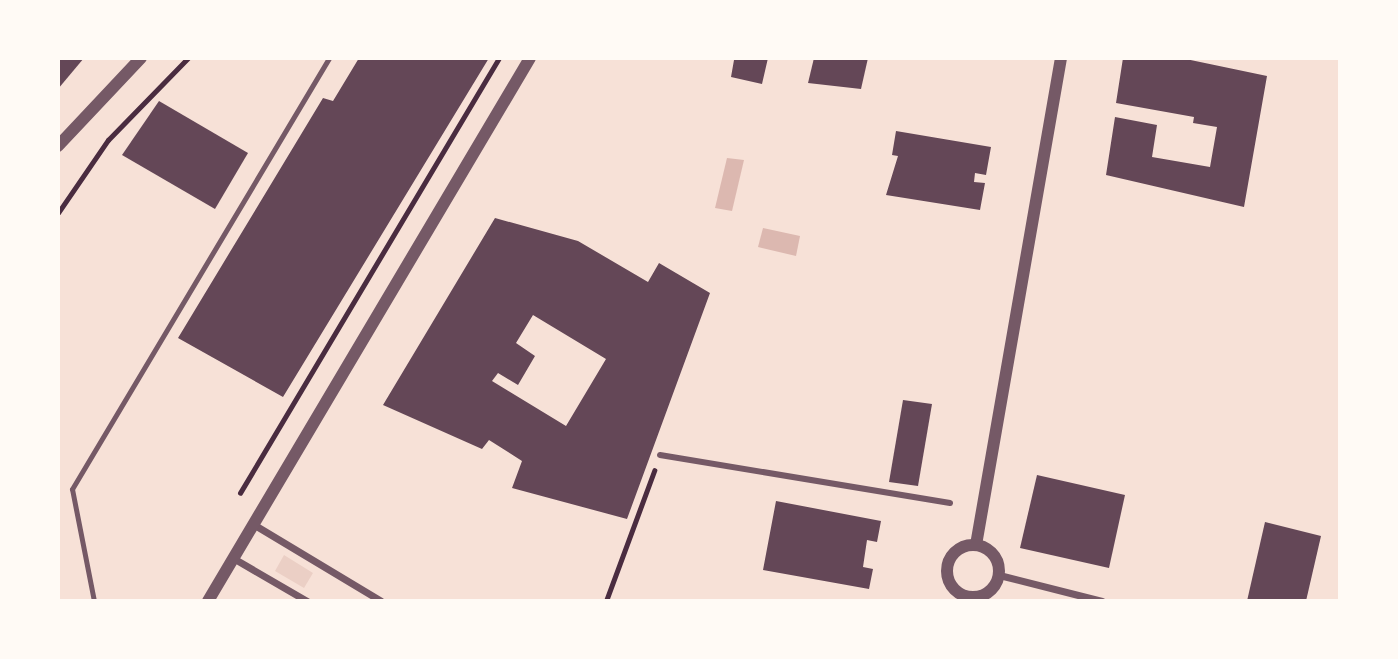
<!DOCTYPE html>
<style>
body{margin:0}
#map{position:relative;width:1398px;height:659px;overflow:hidden;background:#f7e1d7;font-family:Spectral,serif}
div>[style]{position:absolute}
.green>*{inset:0;background:#ebcfc5}
.water>*{inset:0;background:#dcb8b0}
.building>*{inset:0;background:#644757}
.path>*{height:4.5px;margin:-2.25px;padding:0 2.25px;transform-origin:2.25px;border-radius:2.25px;background:#4a2c40}
.service>*{height:5px;margin:-2.5px;padding:0 2.5px;transform-origin:2.5px;border-radius:2.5px;background:#755966}
.pedestrian>*{height:6px;margin:-3px;padding:0 3px;transform-origin:3px;border-radius:3px;background:#755966}
.minor>*{height:7px;margin:-3.5px;padding:0 3.5px;transform-origin:3.5px;border-radius:3.5px;background:#755966}
.tertiary>*{height:12px;margin:-6px;padding:0 6px;transform-origin:6px;border-radius:6px;background:#755966}
.tertiary>.ring{margin:-6px;padding:0;box-sizing:content-box;background:none;border:12px solid #755966;border-radius:50%}
span{translate:-50% -50%;white-space:nowrap;text-align:center;line-height:1.15;-webkit-text-stroke:7px #fffaf5;paint-order:stroke}
.frame{position:absolute;inset:0;border:60px solid #fffaf5;pointer-events:none}
</style>
<div id="map">
<div class="green">
<i style="clip-path:polygon(284px 555px,313px 573px,304px 588px,275px 571px)"></i>
</div>
<div class="water">
<i style="clip-path:polygon(727px 158px,744px 160px,732px 211px,715px 208px)"></i>
<i style="clip-path:polygon(763px 228px,800px 236px,796px 256px,758px 247px)"></i>
</div>
<div class="building">
<i style="clip-path:polygon(58px 58px,84px 58px,58px 89px)"></i>
<i style="clip-path:polygon(359px 58px,489px 58px,283px 397px,178px 338px,323px 98px,333px 101px)"></i>
<i style="clip-path:polygon(728px 58px,768px 58px,762px 84px,731px 77px,734px 60px)"></i>
<i style="clip-path:polygon(814px 58px,868px 58px,861px 89px,808px 83px)"></i>
<i style="clip-path:polygon(1123px 58px,1181px 58px,1267px 76px,1244px 207px,1106px 175px,1115px 117px,1157px 125px,1152px 157px,1210px 167px,1217px 127px,1193px 123px,1194px 117px,1116px 103px)"></i>
<i style="clip-path:polygon(159px 101px,248px 153px,215px 209px,122px 155px)"></i>
<i style="clip-path:polygon(896px 131px,991px 147px,986px 175px,975px 173px,974px 182px,985px 183px,980px 210px,886px 195px,898px 156px,892px 155px)"></i>
<i style="clip-path:polygon(evenodd,495px 218px,578px 241px,648px 282px,659px 263px,710px 293px,627px 519px,512px 488px,522px 461px,489px 440px,482px 449px,383px 405px,495px 218px,533px 315px,606px 359px,566px 426px,492px 381px,498px 373px,518px 385px,535px 356px,516px 343px,533px 315px)"></i>
<i style="clip-path:polygon(903px 400px,932px 404px,918px 486px,889px 482px)"></i>
<i style="clip-path:polygon(1037px 475px,1125px 495px,1109px 568px,1020px 548px)"></i>
<i style="clip-path:polygon(776px 501px,881px 521px,877px 542px,867px 540px,863px 567px,873px 569px,869px 589px,763px 570px)"></i>
<i style="clip-path:polygon(1265px 522px,1321px 536px,1306px 601px,1247px 601px)"></i>
</div>
<div class="path">
<i style="left:58px;top:213px;width:88px;rotate:-55.6deg"></i>
<i style="left:108px;top:140px;width:115px;rotate:-45.7deg"></i>
<i style="left:240px;top:493px;width:506px;rotate:-59.23deg"></i>
<i style="left:606px;top:601px;width:139px;rotate:-69.7deg"></i>
</div>
<div class="service">
<i style="left:94px;top:601px;width:114px;rotate:-101.1deg"></i>
<i style="left:72px;top:489px;width:502px;rotate:-59.19deg"></i>
</div>
<div class="pedestrian">
<i style="left:660px;top:455px;width:294px;rotate:9.4deg"></i>
</div>
<div class="minor">
<i style="left:253px;top:524px;width:149px;rotate:31deg"></i>
<i style="left:233px;top:558px;width:86px;rotate:30.2deg"></i>
<i style="left:999px;top:575px;width:106px;rotate:14.2deg"></i>
</div>
<div class="tertiary">
<i style="left:58px;top:146px;width:121px;rotate:-46.7deg"></i>
<i style="left:976px;top:545px;width:494px;rotate:-80.1deg"></i>
<i class="ring" style="left:947px;top:545px;width:40px;height:40px"></i>
<i style="left:208px;top:601px;width:631px;rotate:-59.33deg"></i>
</div>
<div class="frame"></div>
</div>
